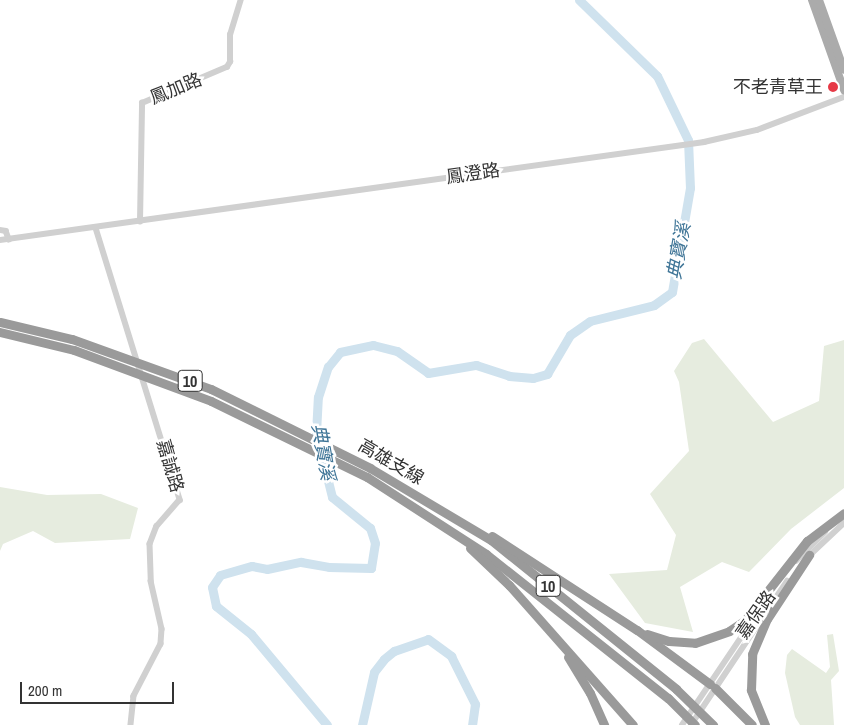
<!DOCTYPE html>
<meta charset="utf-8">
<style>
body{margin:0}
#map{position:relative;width:844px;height:725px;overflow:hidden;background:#fff;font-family:"Archivo Narrow","Noto Sans TC",sans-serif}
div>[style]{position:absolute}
.green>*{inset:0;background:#e6ecdf}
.river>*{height:9px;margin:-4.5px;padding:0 4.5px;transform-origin:4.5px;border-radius:4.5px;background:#cfe2ee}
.minor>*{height:5.5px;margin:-2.75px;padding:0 2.75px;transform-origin:2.75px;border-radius:2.75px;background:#d0d0d0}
.major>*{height:8px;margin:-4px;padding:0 4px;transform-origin:4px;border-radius:4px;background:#ababab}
.highway>*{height:9px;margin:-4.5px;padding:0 4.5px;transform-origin:4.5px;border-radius:4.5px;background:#9a9a9a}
.highway-bridge>*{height:9px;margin:-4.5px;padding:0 4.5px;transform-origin:4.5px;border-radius:4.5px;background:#9a9a9a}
.dots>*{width:14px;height:14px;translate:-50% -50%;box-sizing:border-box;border:2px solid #fff;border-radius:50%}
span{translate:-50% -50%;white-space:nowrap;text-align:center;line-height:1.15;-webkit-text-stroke:5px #fff;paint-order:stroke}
.shield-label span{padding:1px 4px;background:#fff;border:1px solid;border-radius:4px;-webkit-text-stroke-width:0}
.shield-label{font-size:16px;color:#333;font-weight:700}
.poi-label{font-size:18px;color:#333}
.right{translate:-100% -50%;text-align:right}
.street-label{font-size:18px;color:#333}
.water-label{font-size:19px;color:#3f7597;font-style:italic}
.scale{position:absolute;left:20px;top:682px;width:154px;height:22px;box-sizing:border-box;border:2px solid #333;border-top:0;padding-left:6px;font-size:15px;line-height:18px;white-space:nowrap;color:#333;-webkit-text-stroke:4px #fff;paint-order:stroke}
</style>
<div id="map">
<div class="green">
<i style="clip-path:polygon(704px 339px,773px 422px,819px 401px,824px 346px,844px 340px,844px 488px,791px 529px,749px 572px,722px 562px,680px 587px,693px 632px,645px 623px,609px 574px,667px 570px,676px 535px,650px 494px,689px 451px,679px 382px,674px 371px,692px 343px)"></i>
<i style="clip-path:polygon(0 487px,47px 495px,101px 494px,138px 508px,130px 539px,55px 543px,33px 531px,3px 544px,0 551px)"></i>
<i style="clip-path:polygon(833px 634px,839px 671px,831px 680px,834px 725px,800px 725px,795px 717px,785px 673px,787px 655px,792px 649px,826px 673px,830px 667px,827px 635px)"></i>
</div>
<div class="river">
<i style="left:327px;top:725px;width:119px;rotate:-129.9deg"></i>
<i style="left:251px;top:634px;width:45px;rotate:-141.3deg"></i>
<i style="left:216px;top:606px;width:19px;rotate:-102deg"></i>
<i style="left:212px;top:587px;width:14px;rotate:-56deg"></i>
<i style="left:220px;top:575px;width:33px;rotate:-16deg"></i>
<i style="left:252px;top:566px;width:15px;rotate:11deg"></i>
<i style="left:267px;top:569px;width:35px;rotate:-12deg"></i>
<i style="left:301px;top:562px;width:28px;rotate:10deg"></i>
<i style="left:329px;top:567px;width:42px;rotate:1.4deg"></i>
<i style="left:371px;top:568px;width:25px;rotate:-81deg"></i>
<i style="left:375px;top:543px;width:16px;rotate:-108deg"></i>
<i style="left:370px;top:528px;width:49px;rotate:-140.8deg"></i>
<i style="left:332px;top:497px;width:66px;rotate:-104deg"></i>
<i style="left:316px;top:433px;width:36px;rotate:-87deg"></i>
<i style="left:318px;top:397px;width:32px;rotate:-72deg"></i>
<i style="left:328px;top:367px;width:19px;rotate:-51deg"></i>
<i style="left:340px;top:352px;width:34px;rotate:-12deg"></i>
<i style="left:373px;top:345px;width:25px;rotate:14deg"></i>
<i style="left:397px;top:351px;width:38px;rotate:35deg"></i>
<i style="left:428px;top:373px;width:49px;rotate:-9.5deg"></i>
<i style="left:476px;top:365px;width:35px;rotate:18deg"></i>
<i style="left:509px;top:376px;width:24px;rotate:5deg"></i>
<i style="left:533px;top:378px;width:15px;rotate:-16deg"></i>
<i style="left:547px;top:374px;width:45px;rotate:-59.5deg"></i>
<i style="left:570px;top:335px;width:24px;rotate:-35deg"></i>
<i style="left:590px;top:321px;width:66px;rotate:-14deg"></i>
<i style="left:654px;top:305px;width:22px;rotate:-36deg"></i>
<i style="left:672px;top:292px;width:106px;rotate:-80.2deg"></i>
<i style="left:690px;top:188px;width:48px;rotate:-92.4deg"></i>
<i style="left:688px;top:140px;width:71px;rotate:-115.8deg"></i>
<i style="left:657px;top:76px;width:109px;rotate:-135.7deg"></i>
<i style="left:362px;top:725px;width:54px;rotate:-77.2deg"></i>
<i style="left:374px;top:672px;width:16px;rotate:-52deg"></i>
<i style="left:384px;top:659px;width:13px;rotate:-39deg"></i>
<i style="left:394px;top:651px;width:36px;rotate:-19deg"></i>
<i style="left:428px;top:639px;width:29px;rotate:36deg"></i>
<i style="left:451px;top:656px;width:54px;rotate:63.4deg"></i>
<i style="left:475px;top:704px;width:21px;rotate:98deg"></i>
</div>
<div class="minor">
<i style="left:140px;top:222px;width:119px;rotate:-89deg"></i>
<i style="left:142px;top:103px;width:92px;rotate:-23deg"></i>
<i style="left:227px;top:67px;width:6px;rotate:-59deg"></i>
<i style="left:230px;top:62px;width:27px;rotate:-90deg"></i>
<i style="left:230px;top:35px;width:37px;rotate:-73deg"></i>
<i style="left:96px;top:228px;width:285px;rotate:72.8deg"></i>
<i style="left:180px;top:500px;width:35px;rotate:131deg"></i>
<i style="left:157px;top:526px;width:19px;rotate:111deg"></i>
<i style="left:150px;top:544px;width:37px;rotate:88deg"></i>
<i style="left:151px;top:581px;width:49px;rotate:77.1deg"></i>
<i style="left:162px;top:629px;width:15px;rotate:94deg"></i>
<i style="left:161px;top:644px;width:59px;rotate:117.4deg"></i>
<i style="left:134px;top:696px;width:29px;rotate:96deg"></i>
<i style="left:0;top:230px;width:6px;rotate:9deg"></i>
<i style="left:6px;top:231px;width:9px;rotate:69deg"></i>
<i style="left:0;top:240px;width:711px;rotate:-7.92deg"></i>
<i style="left:704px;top:142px;width:54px;rotate:-12.8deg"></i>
<i style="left:757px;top:130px;width:93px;rotate:-20.8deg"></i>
<i style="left:808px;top:557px;width:50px;rotate:-43.4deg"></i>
<i style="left:796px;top:561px;width:41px;rotate:-45deg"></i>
<i style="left:682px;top:725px;width:156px;rotate:-56deg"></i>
<i style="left:691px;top:725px;width:173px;rotate:-56.3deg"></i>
</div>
<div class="major">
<i style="left:812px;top:0;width:96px;rotate:70.4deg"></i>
<i style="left:819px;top:0;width:74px;rotate:70.3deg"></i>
</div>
<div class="highway">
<i style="left:370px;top:468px;width:141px;rotate:30.8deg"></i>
<i style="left:491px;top:540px;width:238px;rotate:38.8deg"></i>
<i style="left:367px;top:477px;width:142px;rotate:32.9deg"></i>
<i style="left:486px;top:554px;width:232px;rotate:38.4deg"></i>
<i style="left:492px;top:536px;width:173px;rotate:33deg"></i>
<i style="left:637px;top:630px;width:91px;rotate:36.5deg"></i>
<i style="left:470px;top:548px;width:54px;rotate:43.5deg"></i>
<i style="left:509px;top:585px;width:187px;rotate:48.5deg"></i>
<i style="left:647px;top:634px;width:23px;rotate:18deg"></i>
<i style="left:669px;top:641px;width:26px;rotate:4deg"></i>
<i style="left:695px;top:643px;width:36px;rotate:-19deg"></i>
<i style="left:729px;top:631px;width:18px;rotate:-34deg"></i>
<i style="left:744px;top:621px;width:102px;rotate:-51.8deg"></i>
<i style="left:807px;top:541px;width:46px;rotate:-37.1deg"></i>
<i style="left:568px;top:657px;width:42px;rotate:58.6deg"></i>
<i style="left:590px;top:693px;width:35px;rotate:66deg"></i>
<i style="left:715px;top:688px;width:52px;rotate:45deg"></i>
<i style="left:765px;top:725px;width:38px;rotate:-112deg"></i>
<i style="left:751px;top:690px;width:36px;rotate:-88deg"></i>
<i style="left:752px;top:654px;width:38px;rotate:-67deg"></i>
<i style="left:767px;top:619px;width:77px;rotate:-56.7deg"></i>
</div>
<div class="highway-bridge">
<i style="left:0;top:322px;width:74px;rotate:13.3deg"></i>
<i style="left:72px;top:339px;width:148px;rotate:19.8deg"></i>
<i style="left:211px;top:389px;width:178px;rotate:26.4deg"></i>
<i style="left:0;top:332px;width:76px;rotate:13.7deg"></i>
<i style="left:74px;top:350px;width:146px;rotate:20.4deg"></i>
<i style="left:211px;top:401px;width:174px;rotate:26deg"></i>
<i style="left:676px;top:689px;width:52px;rotate:44.2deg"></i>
<i style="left:668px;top:698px;width:38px;rotate:45deg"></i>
</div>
<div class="dots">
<i style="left:833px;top:87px;background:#e63946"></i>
</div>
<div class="shield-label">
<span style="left:190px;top:381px">10</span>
<span style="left:548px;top:586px">10</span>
</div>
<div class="poi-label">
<span class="right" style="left:823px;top:87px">不老青草王</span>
</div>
<div class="street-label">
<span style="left:176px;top:89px;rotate:-22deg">鳳加路</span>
<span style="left:473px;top:174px;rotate:-8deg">鳳澄路</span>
<span style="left:391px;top:462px;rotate:30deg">高雄支線</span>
<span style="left:170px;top:466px;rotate:74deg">嘉誠路</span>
<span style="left:756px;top:615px;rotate:-55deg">嘉保路</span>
</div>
<div class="water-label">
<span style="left:679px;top:251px;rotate:-80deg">典寶溪</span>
<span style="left:323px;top:452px;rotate:80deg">典寶溪</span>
</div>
<div class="scale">200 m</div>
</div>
